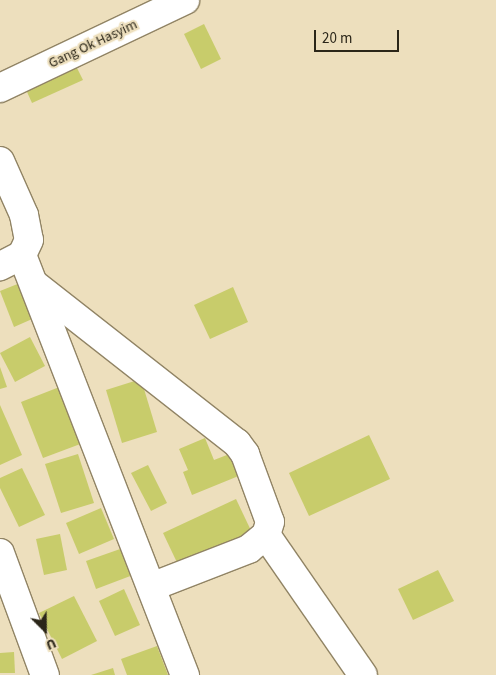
<!DOCTYPE html>
<style>
body{margin:0}
#map{position:relative;width:496px;height:675px;overflow:hidden;background:#eddfbd;font-family:"Source Sans 3",sans-serif}
div>[style]{position:absolute}
.building>*{inset:0;background:#c8cc6b}
.roads{filter:drop-shadow(1px 0 #918465) drop-shadow(-1px 0 #918465) drop-shadow(0 1px #918465) drop-shadow(0 -1px #918465)}
.street>*{height:28px;margin:-14px;padding:0 14px;transform-origin:14px;border-radius:14px;background:#fff}
span{translate:-50% -50%;white-space:nowrap;text-align:center;line-height:1.15;-webkit-text-stroke:4.5px #eddfbd;paint-order:stroke}
.street-label{font-size:14px;color:#2b2619}
.north{position:absolute;left:20px;top:605px;width:50px;height:50px;-webkit-text-stroke:4px #eddfbd;paint-order:stroke;rotate:157deg;font-size:14px;font-weight:700;line-height:20px;text-align:center;color:#2b2619}
.north::after{content:'';display:block;margin:auto;width:18px;height:22px;background:#2b2619;clip-path:polygon(50% 0,100% 100%,50% 72%,0 100%)}
.scale{position:absolute;left:314px;top:30px;width:85px;height:22px;box-sizing:border-box;border:2px solid #2b2619;border-top:0;padding-left:6px;font-size:15px;line-height:18px;white-space:nowrap;color:#2b2619;-webkit-text-stroke:4px #eddfbd;paint-order:stroke}
</style>
<div id="map">
<div class="building">
<i style="clip-path:polygon(204px 24px,221px 59px,201px 69px,184px 34px)"></i>
<i style="clip-path:polygon(73px 60px,83px 80px,32px 103px,23px 83px)"></i>
<i style="clip-path:polygon(25px 281px,39px 316px,14px 327px,0 291px)"></i>
<i style="clip-path:polygon(233px 287px,248px 322px,210px 339px,194px 305px)"></i>
<i style="clip-path:polygon(30px 337px,45px 366px,15px 382px,0 353px)"></i>
<i style="clip-path:polygon(0 367px,7px 387px,0 389px)"></i>
<i style="clip-path:polygon(141px 379px,157px 432px,122px 443px,106px 390px)"></i>
<i style="clip-path:polygon(62px 386px,83px 443px,43px 458px,21px 402px)"></i>
<i style="clip-path:polygon(0 405px,22px 455px,0 465px)"></i>
<i style="clip-path:polygon(369px 435px,390px 479px,309px 516px,289px 473px)"></i>
<i style="clip-path:polygon(205px 438px,214px 460px,232px 453px,241px 475px,192px 495px,183px 472px,188px 470px,179px 449px)"></i>
<i style="clip-path:polygon(78px 454px,94px 503px,61px 513px,45px 464px)"></i>
<i style="clip-path:polygon(148px 465px,167px 503px,151px 511px,131px 473px)"></i>
<i style="clip-path:polygon(22px 468px,45px 515px,19px 527px,0 488px,0 478px)"></i>
<i style="clip-path:polygon(236px 499px,255px 539px,182px 573px,163px 533px)"></i>
<i style="clip-path:polygon(101px 508px,114px 539px,79px 554px,66px 523px)"></i>
<i style="clip-path:polygon(60px 534px,67px 570px,44px 575px,36px 539px)"></i>
<i style="clip-path:polygon(123px 548px,133px 575px,96px 589px,86px 561px)"></i>
<i style="clip-path:polygon(438px 570px,454px 601px,413px 620px,398px 589px)"></i>
<i style="clip-path:polygon(124px 589px,140px 625px,115px 636px,99px 601px)"></i>
<i style="clip-path:polygon(74px 596px,97px 641px,62px 659px,39px 613px)"></i>
<i style="clip-path:polygon(157px 646px,168px 675px,127px 675px,121px 659px)"></i>
<i style="clip-path:polygon(14px 652px,15px 673px,0 673px,0 653px)"></i>
<i style="clip-path:polygon(113px 668px,115px 675px,91px 675px)"></i>
</div>
<div class="roads">
<div class="street">
<i style="left:0;top:88px;width:205px;rotate:-25.4deg"></i>
<i style="left:0;top:161px;width:59px;rotate:66deg"></i>
<i style="left:24px;top:215px;width:25px;rotate:79deg"></i>
<i style="left:29px;top:240px;width:17px;rotate:115deg"></i>
<i style="left:22px;top:255px;width:25px;rotate:153deg"></i>
<i style="left:22px;top:255px;width:451px;rotate:68.8deg"></i>
<i style="left:34px;top:284px;width:258px;rotate:38.1deg"></i>
<i style="left:237px;top:443px;width:14px;rotate:54deg"></i>
<i style="left:245px;top:454px;width:72px;rotate:69.8deg"></i>
<i style="left:270px;top:522px;width:14px;rotate:107deg"></i>
<i style="left:266px;top:535px;width:22px;rotate:141deg"></i>
<i style="left:249px;top:549px;width:105px;rotate:158.8deg"></i>
<i style="left:266px;top:535px;width:170px;rotate:55.3deg"></i>
<i style="left:0;top:553px;width:130px;rotate:69.8deg"></i>
</div>
</div>
<div class="street-label">
<span style="left:93px;top:44px;rotate:-25deg">Gang Ok Hasyim</span>
</div>
<div class="north">U</div>
<div class="scale">20 m</div>
</div>
